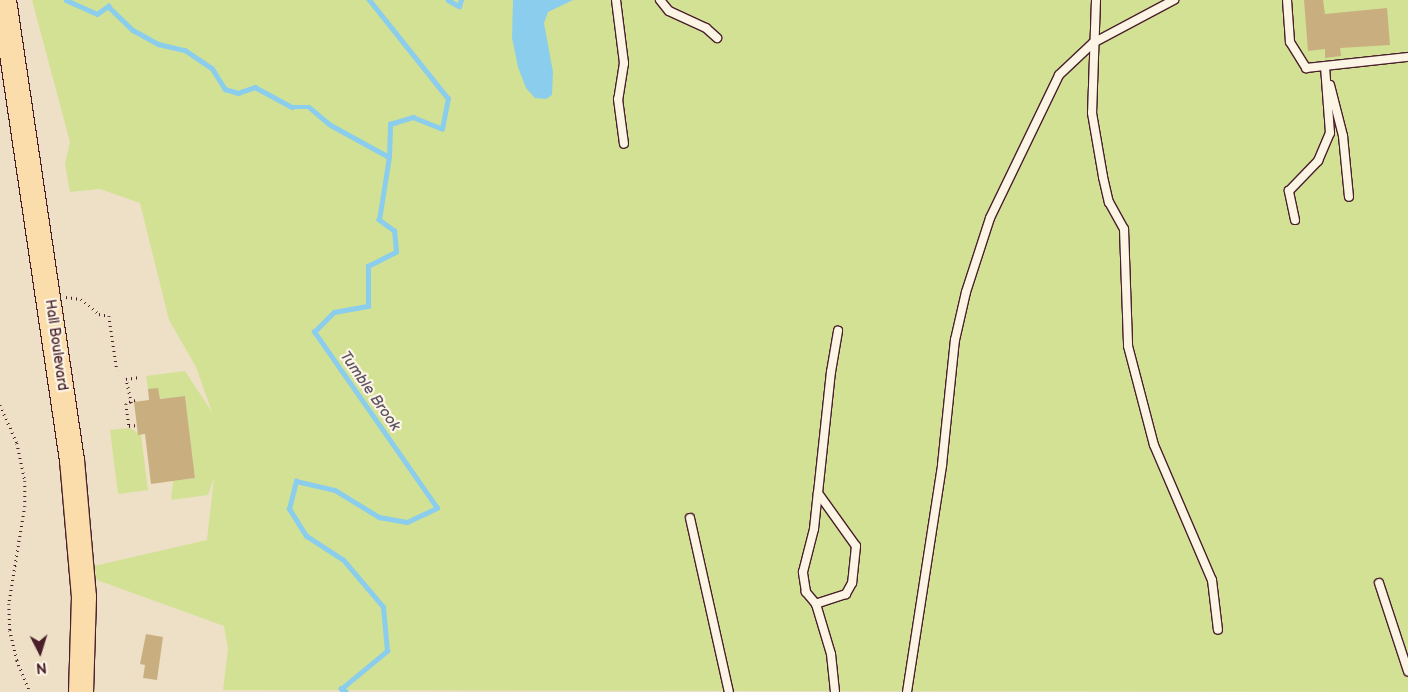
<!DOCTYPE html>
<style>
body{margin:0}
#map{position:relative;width:1408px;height:692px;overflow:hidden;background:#ede0c6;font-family:"Balsamiq Sans",sans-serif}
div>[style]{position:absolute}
.green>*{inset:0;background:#d3e194}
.water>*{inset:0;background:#8bcdec}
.stream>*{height:4.5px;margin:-2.25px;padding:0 2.25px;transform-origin:2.25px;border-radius:2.25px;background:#8bcdec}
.building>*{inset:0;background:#c9af7f}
.path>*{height:2.5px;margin-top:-1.25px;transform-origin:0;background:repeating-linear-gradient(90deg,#4a1f2b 0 1px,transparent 0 5px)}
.roads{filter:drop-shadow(1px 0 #4a1f2b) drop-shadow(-1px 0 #4a1f2b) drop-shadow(0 1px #4a1f2b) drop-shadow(0 -1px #4a1f2b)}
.lane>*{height:8px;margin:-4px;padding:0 4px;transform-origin:4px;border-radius:4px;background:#fcf5e5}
.primary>*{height:24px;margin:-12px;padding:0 12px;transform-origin:12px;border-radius:12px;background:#fbddab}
span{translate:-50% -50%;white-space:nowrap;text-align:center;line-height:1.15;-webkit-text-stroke:4.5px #fcf5e5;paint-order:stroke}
.street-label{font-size:14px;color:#4a1f2b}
.water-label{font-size:15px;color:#5e5365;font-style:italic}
.north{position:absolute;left:15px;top:627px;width:50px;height:50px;-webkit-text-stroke:4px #fcf5e5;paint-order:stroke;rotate:175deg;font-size:14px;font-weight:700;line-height:20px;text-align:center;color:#4a1f2b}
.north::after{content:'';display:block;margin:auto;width:18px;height:22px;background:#4a1f2b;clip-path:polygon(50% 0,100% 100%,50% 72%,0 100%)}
</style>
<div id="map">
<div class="green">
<i style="clip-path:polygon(32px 0,1408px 0,1408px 692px,223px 690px,228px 649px,224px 626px,97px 580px,94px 566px,207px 540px,214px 478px,208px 495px,171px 500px,173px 481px,195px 478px,185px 396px,161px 399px,159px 395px,149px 396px,146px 376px,185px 371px,212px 412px,196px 367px,169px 320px,140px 203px,100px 189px,70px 192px,65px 164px,70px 142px)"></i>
<i style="clip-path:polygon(130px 428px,141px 435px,148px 490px,118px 494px,110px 430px)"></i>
</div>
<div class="water">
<i style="clip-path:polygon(513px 0,573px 0,548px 12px,544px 23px,553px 72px,552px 95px,546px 99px,535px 98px,526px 88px,518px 67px,512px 38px)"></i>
</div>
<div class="stream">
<i style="left:66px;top:0;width:34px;rotate:24deg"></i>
<i style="left:97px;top:14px;width:14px;rotate:-36deg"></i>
<i style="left:108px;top:6px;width:35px;rotate:44deg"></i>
<i style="left:133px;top:30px;width:29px;rotate:29deg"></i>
<i style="left:158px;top:44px;width:28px;rotate:13deg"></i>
<i style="left:185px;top:50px;width:32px;rotate:34deg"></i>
<i style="left:212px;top:68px;width:25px;rotate:58deg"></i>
<i style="left:225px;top:89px;width:14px;rotate:17deg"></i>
<i style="left:238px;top:93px;width:18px;rotate:-19deg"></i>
<i style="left:255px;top:87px;width:42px;rotate:28.4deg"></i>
<i style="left:292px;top:107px;width:17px"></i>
<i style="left:309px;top:107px;width:26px;rotate:40deg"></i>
<i style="left:329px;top:124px;width:68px;rotate:28.8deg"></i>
<i style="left:448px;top:0;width:13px;rotate:29deg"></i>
<i style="left:459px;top:6px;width:6px;rotate:-72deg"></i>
<i style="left:346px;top:692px;width:6px;rotate:-149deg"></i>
<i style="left:341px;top:689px;width:60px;rotate:-39.6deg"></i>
<i style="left:387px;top:651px;width:44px;rotate:-95.2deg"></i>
<i style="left:383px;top:607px;width:62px;rotate:-130.4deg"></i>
<i style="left:343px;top:560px;width:44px;rotate:-147deg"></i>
<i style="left:306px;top:536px;width:32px;rotate:-122deg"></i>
<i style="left:289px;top:509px;width:29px;rotate:-76deg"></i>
<i style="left:296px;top:481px;width:40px;rotate:13deg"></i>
<i style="left:335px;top:490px;width:52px;rotate:31.5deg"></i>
<i style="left:379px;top:517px;width:28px;rotate:10deg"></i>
<i style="left:407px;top:522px;width:33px;rotate:-25deg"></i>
<i style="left:437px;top:508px;width:215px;rotate:-124.9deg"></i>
<i style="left:314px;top:332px;width:28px;rotate:-45deg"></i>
<i style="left:334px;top:312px;width:35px;rotate:-10deg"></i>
<i style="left:368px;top:306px;width:40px;rotate:-90deg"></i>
<i style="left:368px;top:266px;width:31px;rotate:-27deg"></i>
<i style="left:396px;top:252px;width:21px;rotate:-95deg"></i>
<i style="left:394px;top:231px;width:19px;rotate:-144deg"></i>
<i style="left:379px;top:220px;width:64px;rotate:-81deg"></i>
<i style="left:389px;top:157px;width:33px;rotate:-88deg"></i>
<i style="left:390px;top:124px;width:24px;rotate:-17deg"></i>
<i style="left:413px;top:117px;width:31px;rotate:22deg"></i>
<i style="left:442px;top:129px;width:31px;rotate:-79deg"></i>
<i style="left:448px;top:99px;width:127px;rotate:-128.6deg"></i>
</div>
<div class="building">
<i style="clip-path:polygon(1304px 0,1323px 0,1325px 14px,1387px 8px,1390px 45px,1340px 48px,1341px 56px,1325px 58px,1325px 49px,1308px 51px)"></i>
<i style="clip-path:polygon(158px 388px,160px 399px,185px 396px,195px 478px,151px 484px,145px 434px,138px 435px,134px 402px,149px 400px,148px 389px)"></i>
<i style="clip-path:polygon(146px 634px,163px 637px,157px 680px,143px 678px,145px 665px,140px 664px)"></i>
</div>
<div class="path">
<i style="left:66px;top:297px;width:15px;rotate:8deg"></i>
<i style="left:81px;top:299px;width:23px;rotate:40deg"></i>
<i style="left:99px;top:314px;width:10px;rotate:11deg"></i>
<i style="left:109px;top:316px;width:55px;rotate:81.6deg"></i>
<i style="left:135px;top:400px;width:10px;rotate:156deg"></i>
<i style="left:126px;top:404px;width:22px;rotate:82deg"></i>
<i style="left:129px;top:426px;width:8px;rotate:-7deg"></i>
<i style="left:131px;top:403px;width:25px;rotate:-102deg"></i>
<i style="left:126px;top:379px;width:14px;rotate:-8deg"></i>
<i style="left:0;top:405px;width:42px;rotate:65.9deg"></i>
<i style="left:17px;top:443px;width:39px;rotate:78deg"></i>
<i style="left:25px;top:481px;width:25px;rotate:90deg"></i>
<i style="left:25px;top:506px;width:99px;rotate:99.3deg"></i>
<i style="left:9px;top:604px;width:26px;rotate:88deg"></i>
<i style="left:10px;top:630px;width:31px;rotate:77deg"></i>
<i style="left:17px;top:660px;width:35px;rotate:68deg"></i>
</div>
<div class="roads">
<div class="lane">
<i style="left:616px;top:0;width:64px;rotate:82.8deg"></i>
<i style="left:624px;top:63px;width:36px;rotate:99deg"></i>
<i style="left:618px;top:99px;width:45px;rotate:82.4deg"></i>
<i style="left:660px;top:0;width:14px;rotate:51deg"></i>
<i style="left:669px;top:11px;width:41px;rotate:24.7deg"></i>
<i style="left:706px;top:28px;width:15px;rotate:42deg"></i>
<i style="left:1096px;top:0;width:113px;rotate:92deg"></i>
<i style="left:1092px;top:113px;width:65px;rotate:80.2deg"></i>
<i style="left:1103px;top:177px;width:26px;rotate:77deg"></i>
<i style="left:1109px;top:202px;width:31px;rotate:61deg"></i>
<i style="left:1124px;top:229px;width:117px;rotate:88deg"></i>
<i style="left:1128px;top:346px;width:102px;rotate:75.3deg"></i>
<i style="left:1154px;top:445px;width:147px;rotate:66.8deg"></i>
<i style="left:1212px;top:580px;width:50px;rotate:83.2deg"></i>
<i style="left:1287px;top:0;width:42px;rotate:85.9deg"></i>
<i style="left:1290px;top:42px;width:31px;rotate:58deg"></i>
<i style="left:1306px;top:68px;width:103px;rotate:-6.2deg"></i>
<i style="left:1330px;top:85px;width:53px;rotate:75.7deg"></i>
<i style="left:1343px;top:136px;width:61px;rotate:84.4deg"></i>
<i style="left:1295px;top:220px;width:30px;rotate:-102deg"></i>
<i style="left:1289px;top:191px;width:42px;rotate:-46deg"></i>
<i style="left:1318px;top:161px;width:30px;rotate:-67deg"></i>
<i style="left:1330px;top:133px;width:67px;rotate:-94.3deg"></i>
<i style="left:818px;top:493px;width:65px;rotate:54.4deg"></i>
<i style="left:856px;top:546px;width:37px;rotate:96deg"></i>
<i style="left:852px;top:583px;width:13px;rotate:119deg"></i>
<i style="left:846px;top:594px;width:32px;rotate:162deg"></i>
<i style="left:816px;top:604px;width:16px;rotate:-130deg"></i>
<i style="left:806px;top:592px;width:20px;rotate:-99deg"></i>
<i style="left:803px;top:572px;width:44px;rotate:-75.7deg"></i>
<i style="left:814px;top:529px;width:36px;rotate:-84deg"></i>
<i style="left:818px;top:493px;width:122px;rotate:-83.9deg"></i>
<i style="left:831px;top:372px;width:42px;rotate:-80.3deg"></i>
<i style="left:690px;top:518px;width:178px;rotate:77.4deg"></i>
<i style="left:1379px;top:583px;width:93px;rotate:71.8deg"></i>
<i style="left:816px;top:604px;width:52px;rotate:73.3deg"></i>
<i style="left:831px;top:654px;width:38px;rotate:84deg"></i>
<i style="left:907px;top:692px;width:230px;rotate:-81.2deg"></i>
<i style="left:942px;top:465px;width:126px;rotate:-84.1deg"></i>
<i style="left:955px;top:340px;width:49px;rotate:-77.1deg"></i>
<i style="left:966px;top:292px;width:78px;rotate:-72deg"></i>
<i style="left:990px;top:218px;width:159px;rotate:-64.2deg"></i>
<i style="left:1059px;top:75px;width:47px;rotate:-43.3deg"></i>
<i style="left:1093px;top:43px;width:92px;rotate:-28deg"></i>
</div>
<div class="primary">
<i style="left:4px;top:0;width:465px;rotate:81.6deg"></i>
<i style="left:72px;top:460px;width:138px;rotate:85deg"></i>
<i style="left:84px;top:597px;width:95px;rotate:91.8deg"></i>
</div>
</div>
<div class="street-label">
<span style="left:56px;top:345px;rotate:82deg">Hall Boulevard</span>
</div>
<div class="water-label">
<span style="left:370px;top:391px;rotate:55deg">Tumble Brook</span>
</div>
<div class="north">N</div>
</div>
